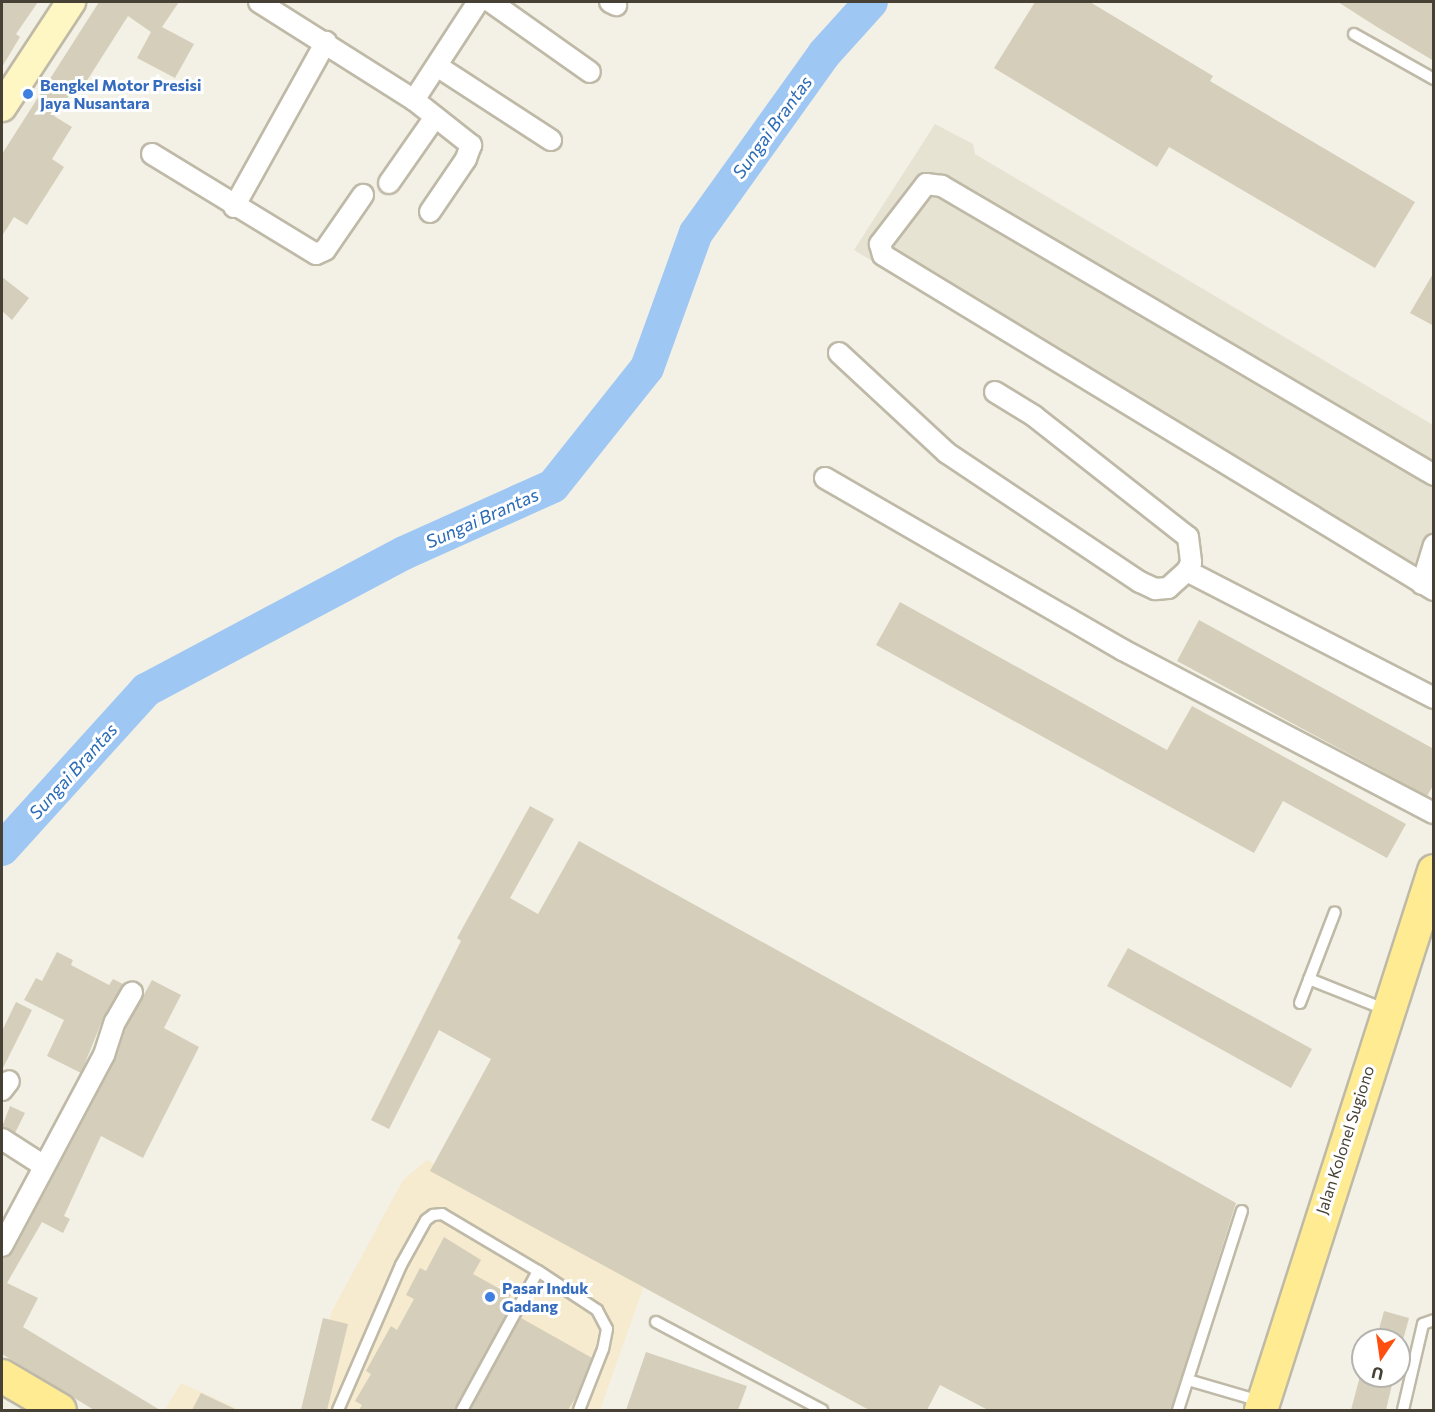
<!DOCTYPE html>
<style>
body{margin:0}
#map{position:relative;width:1435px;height:1412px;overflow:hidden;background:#f3f1e5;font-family:Commissioner,sans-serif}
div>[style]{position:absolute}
.residential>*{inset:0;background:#e7e3d3}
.commercial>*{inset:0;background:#f6eacf}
.river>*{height:34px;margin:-17px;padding:0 17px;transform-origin:17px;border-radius:17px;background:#9fc7f3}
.building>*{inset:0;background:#d5ceba}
.roads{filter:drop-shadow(2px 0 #bfb9a7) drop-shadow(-2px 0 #bfb9a7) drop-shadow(0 2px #bfb9a7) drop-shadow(0 -2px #bfb9a7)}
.service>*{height:10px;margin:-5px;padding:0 5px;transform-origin:5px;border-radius:5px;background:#fff}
.minor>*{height:20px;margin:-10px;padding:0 10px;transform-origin:10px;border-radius:10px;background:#fff}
.secondary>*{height:28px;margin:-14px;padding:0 14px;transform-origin:14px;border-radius:14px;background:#fff7c3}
.primary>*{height:32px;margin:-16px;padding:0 16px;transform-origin:16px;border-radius:16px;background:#ffec92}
.dots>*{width:16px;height:16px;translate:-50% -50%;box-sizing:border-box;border:3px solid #fff;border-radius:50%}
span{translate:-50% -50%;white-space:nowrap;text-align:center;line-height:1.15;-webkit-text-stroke:6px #fff;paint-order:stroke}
.shop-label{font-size:16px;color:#366cbe;font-weight:700}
.left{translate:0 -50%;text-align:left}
.street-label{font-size:16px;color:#464134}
.water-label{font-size:18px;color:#2a6bb6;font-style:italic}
.frame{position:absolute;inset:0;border:3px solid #464134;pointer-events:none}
.north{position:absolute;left:1351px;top:1328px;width:60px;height:60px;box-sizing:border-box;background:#fff;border:2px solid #b5b3ae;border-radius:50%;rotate:193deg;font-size:16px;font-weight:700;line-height:24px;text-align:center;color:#464134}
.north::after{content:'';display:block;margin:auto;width:21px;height:27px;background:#ff4f10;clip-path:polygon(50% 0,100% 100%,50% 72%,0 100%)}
</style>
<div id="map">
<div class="residential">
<i style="clip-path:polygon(935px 124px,973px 144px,975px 154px,1433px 425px,1433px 598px,854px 250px)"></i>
</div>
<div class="commercial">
<i style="clip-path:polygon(427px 1160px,645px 1283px,600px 1410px,300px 1410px,332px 1311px,403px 1180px)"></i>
<i style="clip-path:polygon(181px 1383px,241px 1410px,165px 1410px)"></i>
</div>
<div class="river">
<i style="left:2px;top:849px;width:215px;rotate:-47.8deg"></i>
<i style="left:146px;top:690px;width:292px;rotate:-28deg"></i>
<i style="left:404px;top:553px;width:163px;rotate:-24.2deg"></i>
<i style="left:553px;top:486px;width:151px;rotate:-51.5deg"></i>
<i style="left:647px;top:368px;width:144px;rotate:-70.1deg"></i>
<i style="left:696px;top:233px;width:220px;rotate:-54.4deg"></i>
<i style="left:824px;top:54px;width:70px;rotate:-47.9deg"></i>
</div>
<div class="building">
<i style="clip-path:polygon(2px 2px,38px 2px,16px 34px,20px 37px,2px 67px)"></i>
<i style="clip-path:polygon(99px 2px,179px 2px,162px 27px,194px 44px,175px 78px,137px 58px,151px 32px,128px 16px,81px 90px,76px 87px,54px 116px,72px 127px,52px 159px,64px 167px,27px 225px,14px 217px,2px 236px,2px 154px)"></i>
<i style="clip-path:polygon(1035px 2px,1090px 2px,1213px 76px,1210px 81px,1415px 202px,1375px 268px,1169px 147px,1157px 167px,994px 68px)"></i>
<i style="clip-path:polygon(1338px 2px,1434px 2px,1434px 61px,1377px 27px)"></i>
<i style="clip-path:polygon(1434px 272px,1434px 326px,1410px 313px)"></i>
<i style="clip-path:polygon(2px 277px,29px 298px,12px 320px,2px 311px)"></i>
<i style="clip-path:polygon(900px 602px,1167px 750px,1192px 706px,1406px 824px,1387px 858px,1283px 801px,1254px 853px,876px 645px)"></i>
<i style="clip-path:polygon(1199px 620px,1434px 749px,1434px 784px,1427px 796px,1177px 661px)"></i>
<i style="clip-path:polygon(530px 806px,554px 819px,510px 898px,538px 914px,579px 841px,1236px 1203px,1171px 1410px,988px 1410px,940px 1385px,927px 1410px,869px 1410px,430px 1171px,491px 1059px,439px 1030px,389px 1129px,371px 1120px,461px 941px,457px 938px)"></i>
<i style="clip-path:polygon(1128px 948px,1312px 1049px,1291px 1088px,1107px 986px)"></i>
<i style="clip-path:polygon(57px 952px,73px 960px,71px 965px,109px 985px,113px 979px,123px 984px,104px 1016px,81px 1073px,47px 1056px,64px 1020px,24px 1000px,36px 978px,42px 981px)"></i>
<i style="clip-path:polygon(152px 980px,181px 995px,164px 1028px,199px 1047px,143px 1158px,101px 1136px,64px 1216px,70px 1219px,63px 1233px,42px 1222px,7px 1283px,38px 1298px,23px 1327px,160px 1410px,94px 1410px,2px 1354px,2px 1258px,13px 1252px,115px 1061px,126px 1027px)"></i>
<i style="clip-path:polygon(16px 1002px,32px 1010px,2px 1070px,2px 1031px)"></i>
<i style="clip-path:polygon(10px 1106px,25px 1113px,15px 1133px,2px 1127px)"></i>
<i style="clip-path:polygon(444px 1237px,481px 1260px,473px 1274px,511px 1295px,504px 1309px,508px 1311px,455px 1410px,359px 1410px,362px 1405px,355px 1401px,371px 1374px,366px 1371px,391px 1326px,397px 1330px,414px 1299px,406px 1295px,420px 1268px,426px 1271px)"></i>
<i style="clip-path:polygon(1384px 1311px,1409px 1318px,1403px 1340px,1376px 1340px)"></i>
<i style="clip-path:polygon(323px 1318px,348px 1324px,327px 1410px,301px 1410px)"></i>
<i style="clip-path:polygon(521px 1318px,592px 1358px,576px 1397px,568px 1410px,470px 1410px)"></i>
<i style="clip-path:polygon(646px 1352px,747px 1386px,738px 1410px,626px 1410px)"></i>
<i style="clip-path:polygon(1360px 1376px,1394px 1376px,1386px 1410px,1351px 1410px)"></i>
<i style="clip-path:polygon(201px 1393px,237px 1410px,192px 1410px)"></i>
</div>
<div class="roads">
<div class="service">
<i style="left:1354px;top:34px;width:92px;rotate:29.4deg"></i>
<i style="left:1309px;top:979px;width:84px;rotate:21.7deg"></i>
<i style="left:1300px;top:1003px;width:97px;rotate:-69deg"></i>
<i style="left:656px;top:1322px;width:188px;rotate:27.9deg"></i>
<i style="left:1188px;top:1380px;width:75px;rotate:16.3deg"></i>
<i style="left:338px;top:1410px;width:158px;rotate:-66.5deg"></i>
<i style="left:401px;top:1265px;width:51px;rotate:-60.9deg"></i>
<i style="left:426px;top:1220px;width:9px;rotate:-36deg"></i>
<i style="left:433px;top:1215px;width:9px;rotate:-6deg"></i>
<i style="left:442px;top:1214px;width:112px;rotate:30.7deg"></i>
<i style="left:462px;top:1410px;width:158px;rotate:-61.3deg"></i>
<i style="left:538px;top:1271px;width:71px;rotate:33.5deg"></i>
<i style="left:597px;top:1310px;width:21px;rotate:62deg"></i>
<i style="left:607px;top:1329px;width:20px;rotate:101deg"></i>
<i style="left:603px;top:1349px;width:66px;rotate:111.5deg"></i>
<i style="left:1178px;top:1410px;width:209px;rotate:-72.2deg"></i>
<i style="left:1403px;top:1410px;width:88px;rotate:-76.9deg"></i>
<i style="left:1423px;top:1324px;width:12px;rotate:-20deg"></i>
</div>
<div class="minor">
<i style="left:259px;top:2px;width:183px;rotate:32.3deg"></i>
<i style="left:414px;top:100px;width:73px;rotate:38.3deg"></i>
<i style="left:471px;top:145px;width:15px;rotate:110deg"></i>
<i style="left:466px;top:159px;width:64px;rotate:124.2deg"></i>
<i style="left:491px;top:2px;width:121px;rotate:35.3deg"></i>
<i style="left:610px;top:2px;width:7px;rotate:27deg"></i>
<i style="left:437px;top:66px;width:136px;rotate:33deg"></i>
<i style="left:414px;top:100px;width:117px;rotate:-56.9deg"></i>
<i style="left:152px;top:154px;width:192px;rotate:31.4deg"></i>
<i style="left:316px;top:254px;width:10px;rotate:-24deg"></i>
<i style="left:325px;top:250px;width:67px;rotate:-55.4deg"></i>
<i style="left:389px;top:183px;width:80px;rotate:-55.1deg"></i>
<i style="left:234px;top:207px;width:189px;rotate:-60.9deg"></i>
<i style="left:839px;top:353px;width:147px;rotate:42.8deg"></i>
<i style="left:947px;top:453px;width:232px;rotate:33.8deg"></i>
<i style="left:1140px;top:582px;width:17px;rotate:25deg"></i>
<i style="left:1155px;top:589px;width:13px;rotate:-4deg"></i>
<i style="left:1168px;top:588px;width:25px;rotate:-42deg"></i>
<i style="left:1187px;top:571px;width:278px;rotate:27.2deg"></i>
<i style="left:995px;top:392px;width:46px;rotate:31.6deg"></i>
<i style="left:1034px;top:416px;width:196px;rotate:38.2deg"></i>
<i style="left:1188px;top:537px;width:26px;rotate:83deg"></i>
<i style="left:1191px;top:563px;width:9px;rotate:117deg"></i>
<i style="left:1434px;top:475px;width:571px;rotate:-149.57deg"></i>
<i style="left:942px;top:186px;width:16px;rotate:-173deg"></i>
<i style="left:926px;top:184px;width:76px;rotate:127.5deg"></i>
<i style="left:880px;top:244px;width:11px;rotate:75deg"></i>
<i style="left:883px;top:255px;width:645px;rotate:31.3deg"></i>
<i style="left:825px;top:478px;width:344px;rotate:30deg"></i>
<i style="left:1123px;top:650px;width:351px;rotate:27.7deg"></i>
<i style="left:1422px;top:584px;width:41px;rotate:-72.9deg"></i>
<i style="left:2px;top:1090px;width:11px;rotate:-52deg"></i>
<i style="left:2px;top:1139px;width:50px;rotate:32.7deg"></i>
<i style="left:2px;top:1246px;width:217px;rotate:-61.9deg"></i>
<i style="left:104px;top:1055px;width:35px;rotate:-72deg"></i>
<i style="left:115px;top:1022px;width:34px;rotate:-60deg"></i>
</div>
<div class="secondary">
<i style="left:2px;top:107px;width:126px;rotate:-56.7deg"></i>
</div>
<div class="primary">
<i style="left:2px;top:1376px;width:67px;rotate:30.4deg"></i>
<i style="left:1261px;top:1410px;width:566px;rotate:-72.21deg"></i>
</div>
</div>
<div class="dots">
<i style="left:28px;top:94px;background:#3f7fe0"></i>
<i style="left:490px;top:1297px;background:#3f7fe0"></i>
</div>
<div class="shop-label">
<span class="left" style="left:40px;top:94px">Bengkel Motor Presisi<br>Jaya Nusantara</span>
<span class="left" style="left:502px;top:1297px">Pasar Induk<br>Gadang</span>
</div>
<div class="street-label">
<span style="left:1345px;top:1140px;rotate:-72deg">Jalan Kolonel Sugiono</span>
</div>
<div class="water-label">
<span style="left:772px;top:127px;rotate:-54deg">Sungai Brantas</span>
<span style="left:482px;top:518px;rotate:-24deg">Sungai Brantas</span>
<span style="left:73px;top:771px;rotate:-48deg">Sungai Brantas</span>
</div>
<div class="frame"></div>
<div class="north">U</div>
</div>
